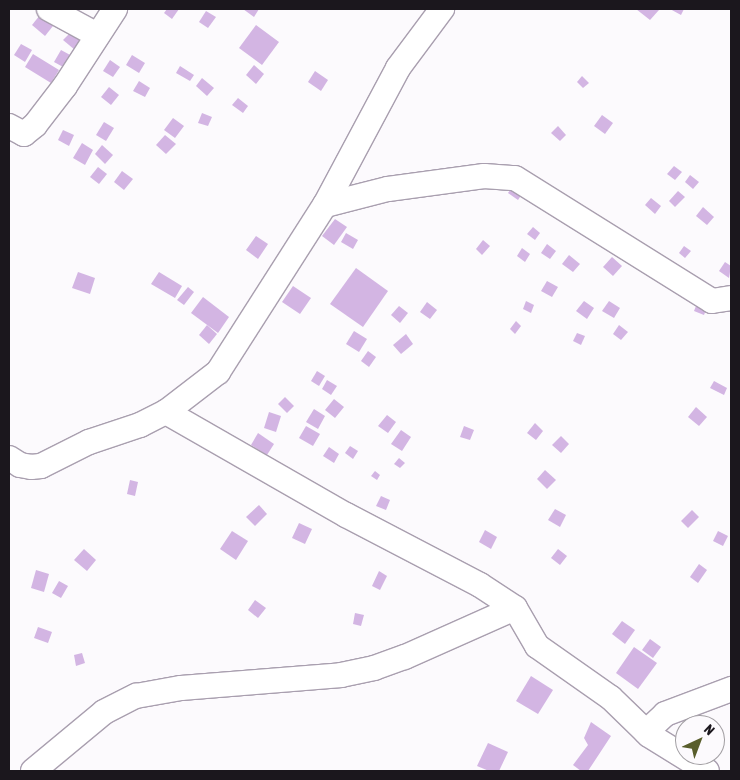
<!DOCTYPE html>
<style>
body{margin:0}
#map{position:relative;width:740px;height:780px;overflow:hidden;background:#fcfafd;font-family:"Asap Condensed",sans-serif}
div>[style]{position:absolute}
.building>*{inset:0;background:#d3b5e3}
.roads{filter:drop-shadow(1px 0 #a99faf) drop-shadow(-1px 0 #a99faf) drop-shadow(0 1px #a99faf) drop-shadow(0 -1px #a99faf)}
.minor>*{height:24px;margin:-12px;padding:0 12px;transform-origin:12px;border-radius:12px;background:#fff}
span{translate:-50% -50%;white-space:nowrap;text-align:center;line-height:1.15;-webkit-text-stroke:4.5px #fcfafd;paint-order:stroke}
.frame{position:absolute;inset:0;border:10px solid #1b171d;pointer-events:none}
.north{position:absolute;left:675px;top:715px;width:50px;height:50px;box-sizing:border-box;background:#fcfafd;border:1px solid #a29fa3;border-radius:50%;rotate:43deg;font-size:14px;font-weight:700;line-height:20px;text-align:center;color:#1b171d}
.north::after{content:'';display:block;margin:auto;width:18px;height:22px;background:#595e2c;clip-path:polygon(50% 0,100% 100%,50% 72%,0 100%)}
</style>
<div id="map">
<div class="building">
<i style="clip-path:polygon(167px 9px,179px 9px,172px 19px,164px 13px)"></i>
<i style="clip-path:polygon(243px 9px,259px 9px,254px 17px)"></i>
<i style="clip-path:polygon(636px 9px,658px 9px,659px 10px,650px 20px)"></i>
<i style="clip-path:polygon(670px 9px,684px 9px,681px 15px)"></i>
<i style="clip-path:polygon(206px 11px,216px 17px,208px 28px,199px 22px)"></i>
<i style="clip-path:polygon(40px 15px,53px 26px,45px 36px,32px 25px)"></i>
<i style="clip-path:polygon(256px 25px,279px 42px,262px 65px,239px 48px)"></i>
<i style="clip-path:polygon(71px 32px,82px 41px,75px 50px,63px 40px)"></i>
<i style="clip-path:polygon(21px 44px,32px 50px,25px 62px,14px 55px)"></i>
<i style="clip-path:polygon(61px 50px,72px 56px,65px 68px,54px 62px)"></i>
<i style="clip-path:polygon(33px 54px,59px 70px,51px 83px,25px 67px)"></i>
<i style="clip-path:polygon(132px 55px,145px 63px,139px 73px,126px 65px)"></i>
<i style="clip-path:polygon(110px 60px,120px 67px,113px 77px,103px 71px)"></i>
<i style="clip-path:polygon(254px 65px,264px 74px,256px 84px,246px 75px)"></i>
<i style="clip-path:polygon(180px 66px,194px 75px,190px 81px,176px 73px)"></i>
<i style="clip-path:polygon(315px 71px,328px 80px,321px 91px,308px 82px)"></i>
<i style="clip-path:polygon(582px 76px,589px 83px,583px 88px,577px 82px)"></i>
<i style="clip-path:polygon(202px 78px,214px 88px,207px 96px,196px 86px)"></i>
<i style="clip-path:polygon(139px 81px,150px 88px,145px 97px,133px 91px)"></i>
<i style="clip-path:polygon(109px 87px,119px 95px,111px 105px,101px 97px)"></i>
<i style="clip-path:polygon(238px 98px,248px 106px,243px 113px,232px 105px)"></i>
<i style="clip-path:polygon(202px 113px,212px 117px,208px 126px,198px 123px)"></i>
<i style="clip-path:polygon(602px 115px,613px 123px,605px 134px,594px 126px)"></i>
<i style="clip-path:polygon(173px 118px,184px 126px,175px 138px,164px 130px)"></i>
<i style="clip-path:polygon(104px 122px,114px 128px,106px 141px,96px 135px)"></i>
<i style="clip-path:polygon(558px 126px,566px 135px,560px 141px,551px 133px)"></i>
<i style="clip-path:polygon(63px 130px,74px 135px,69px 146px,58px 140px)"></i>
<i style="clip-path:polygon(165px 135px,176px 144px,166px 154px,156px 145px)"></i>
<i style="clip-path:polygon(82px 143px,93px 150px,85px 165px,73px 158px)"></i>
<i style="clip-path:polygon(102px 145px,113px 155px,105px 164px,95px 154px)"></i>
<i style="clip-path:polygon(674px 166px,682px 172px,675px 180px,667px 174px)"></i>
<i style="clip-path:polygon(98px 167px,107px 174px,99px 184px,90px 177px)"></i>
<i style="clip-path:polygon(122px 171px,133px 179px,124px 190px,114px 182px)"></i>
<i style="clip-path:polygon(690px 175px,699px 182px,693px 189px,685px 182px)"></i>
<i style="clip-path:polygon(514px 184px,524px 191px,518px 200px,508px 193px)"></i>
<i style="clip-path:polygon(678px 191px,685px 197px,675px 207px,669px 201px)"></i>
<i style="clip-path:polygon(651px 198px,661px 206px,655px 214px,645px 205px)"></i>
<i style="clip-path:polygon(703px 207px,714px 217px,707px 225px,696px 216px)"></i>
<i style="clip-path:polygon(335px 219px,347px 227px,334px 245px,322px 236px)"></i>
<i style="clip-path:polygon(533px 227px,540px 233px,535px 240px,527px 234px)"></i>
<i style="clip-path:polygon(346px 233px,358px 240px,353px 249px,341px 242px)"></i>
<i style="clip-path:polygon(256px 236px,268px 244px,258px 259px,246px 250px)"></i>
<i style="clip-path:polygon(483px 240px,490px 246px,482px 255px,476px 249px)"></i>
<i style="clip-path:polygon(547px 244px,556px 251px,550px 259px,541px 253px)"></i>
<i style="clip-path:polygon(684px 246px,691px 251px,685px 258px,679px 253px)"></i>
<i style="clip-path:polygon(522px 248px,530px 254px,525px 262px,517px 256px)"></i>
<i style="clip-path:polygon(569px 255px,580px 264px,573px 272px,562px 264px)"></i>
<i style="clip-path:polygon(612px 257px,622px 266px,613px 276px,603px 267px)"></i>
<i style="clip-path:polygon(725px 262px,731px 266px,729px 278px,719px 271px)"></i>
<i style="clip-path:polygon(356px 268px,388px 291px,363px 327px,330px 304px)"></i>
<i style="clip-path:polygon(78px 272px,95px 278px,90px 294px,72px 288px)"></i>
<i style="clip-path:polygon(159px 272px,182px 286px,175px 298px,151px 284px)"></i>
<i style="clip-path:polygon(547px 281px,558px 287px,552px 297px,541px 291px)"></i>
<i style="clip-path:polygon(293px 286px,311px 298px,300px 314px,282px 302px)"></i>
<i style="clip-path:polygon(188px 287px,194px 292px,184px 305px,177px 300px)"></i>
<i style="clip-path:polygon(203px 297px,229px 317px,218px 333px,191px 313px)"></i>
<i style="clip-path:polygon(526px 301px,534px 305px,531px 313px,523px 309px)"></i>
<i style="clip-path:polygon(584px 301px,594px 308px,587px 319px,576px 311px)"></i>
<i style="clip-path:polygon(609px 301px,620px 308px,614px 318px,602px 311px)"></i>
<i style="clip-path:polygon(698px 301px,708px 305px,704px 315px,694px 311px)"></i>
<i style="clip-path:polygon(427px 302px,437px 310px,430px 319px,420px 312px)"></i>
<i style="clip-path:polygon(399px 306px,408px 313px,400px 323px,391px 315px)"></i>
<i style="clip-path:polygon(516px 321px,521px 326px,515px 334px,510px 329px)"></i>
<i style="clip-path:polygon(207px 325px,217px 334px,209px 344px,199px 335px)"></i>
<i style="clip-path:polygon(619px 325px,628px 332px,621px 340px,613px 334px)"></i>
<i style="clip-path:polygon(354px 331px,367px 339px,359px 352px,346px 344px)"></i>
<i style="clip-path:polygon(577px 333px,585px 336px,581px 345px,573px 341px)"></i>
<i style="clip-path:polygon(406px 334px,413px 344px,401px 354px,393px 345px)"></i>
<i style="clip-path:polygon(368px 351px,376px 357px,369px 367px,361px 361px)"></i>
<i style="clip-path:polygon(317px 371px,325px 376px,319px 386px,311px 381px)"></i>
<i style="clip-path:polygon(327px 380px,337px 386px,331px 395px,322px 389px)"></i>
<i style="clip-path:polygon(714px 381px,727px 388px,724px 395px,710px 388px)"></i>
<i style="clip-path:polygon(285px 397px,294px 406px,287px 413px,278px 404px)"></i>
<i style="clip-path:polygon(334px 399px,344px 407px,335px 418px,325px 410px)"></i>
<i style="clip-path:polygon(696px 407px,707px 417px,699px 426px,688px 417px)"></i>
<i style="clip-path:polygon(314px 409px,325px 416px,318px 429px,306px 422px)"></i>
<i style="clip-path:polygon(269px 412px,281px 416px,276px 432px,264px 428px)"></i>
<i style="clip-path:polygon(387px 415px,396px 422px,388px 433px,378px 426px)"></i>
<i style="clip-path:polygon(535px 423px,543px 431px,536px 440px,527px 433px)"></i>
<i style="clip-path:polygon(306px 426px,320px 434px,313px 446px,299px 438px)"></i>
<i style="clip-path:polygon(464px 426px,474px 430px,470px 440px,460px 437px)"></i>
<i style="clip-path:polygon(401px 430px,411px 437px,402px 451px,391px 444px)"></i>
<i style="clip-path:polygon(258px 433px,274px 444px,267px 455px,251px 445px)"></i>
<i style="clip-path:polygon(561px 436px,569px 444px,561px 453px,552px 445px)"></i>
<i style="clip-path:polygon(350px 446px,358px 451px,353px 459px,345px 453px)"></i>
<i style="clip-path:polygon(329px 447px,339px 454px,334px 463px,323px 456px)"></i>
<i style="clip-path:polygon(399px 458px,405px 463px,400px 468px,394px 464px)"></i>
<i style="clip-path:polygon(545px 470px,556px 480px,547px 489px,537px 479px)"></i>
<i style="clip-path:polygon(375px 471px,380px 475px,377px 480px,371px 476px)"></i>
<i style="clip-path:polygon(130px 480px,138px 482px,135px 496px,127px 494px)"></i>
<i style="clip-path:polygon(381px 496px,390px 500px,386px 510px,376px 506px)"></i>
<i style="clip-path:polygon(259px 505px,267px 514px,255px 526px,246px 517px)"></i>
<i style="clip-path:polygon(555px 509px,566px 515px,560px 527px,548px 520px)"></i>
<i style="clip-path:polygon(692px 510px,699px 517px,688px 528px,681px 521px)"></i>
<i style="clip-path:polygon(299px 523px,312px 529px,305px 544px,292px 538px)"></i>
<i style="clip-path:polygon(485px 530px,497px 537px,491px 549px,479px 542px)"></i>
<i style="clip-path:polygon(232px 531px,248px 541px,236px 560px,220px 549px)"></i>
<i style="clip-path:polygon(718px 531px,728px 536px,723px 546px,713px 541px)"></i>
<i style="clip-path:polygon(84px 549px,96px 560px,87px 571px,74px 560px)"></i>
<i style="clip-path:polygon(558px 549px,567px 556px,560px 565px,551px 558px)"></i>
<i style="clip-path:polygon(699px 564px,707px 570px,698px 583px,690px 577px)"></i>
<i style="clip-path:polygon(36px 570px,49px 574px,44px 592px,31px 588px)"></i>
<i style="clip-path:polygon(379px 571px,387px 576px,380px 590px,372px 586px)"></i>
<i style="clip-path:polygon(59px 581px,68px 586px,61px 598px,52px 593px)"></i>
<i style="clip-path:polygon(255px 600px,266px 608px,258px 618px,248px 610px)"></i>
<i style="clip-path:polygon(355px 613px,364px 615px,361px 626px,353px 624px)"></i>
<i style="clip-path:polygon(622px 621px,635px 630px,625px 644px,612px 634px)"></i>
<i style="clip-path:polygon(38px 627px,52px 632px,48px 643px,34px 638px)"></i>
<i style="clip-path:polygon(650px 639px,661px 647px,653px 658px,642px 650px)"></i>
<i style="clip-path:polygon(634px 647px,657px 663px,638px 689px,616px 673px)"></i>
<i style="clip-path:polygon(82px 653px,85px 663px,76px 666px,74px 655px)"></i>
<i style="clip-path:polygon(531px 676px,553px 690px,538px 714px,516px 701px)"></i>
<i style="clip-path:polygon(591px 722px,611px 736px,588px 771px,581px 771px,573px 765px,588px 745px,584px 738px)"></i>
<i style="clip-path:polygon(488px 743px,508px 752px,499px 771px,489px 771px,477px 766px)"></i>
</div>
<div class="roads">
<div class="minor">
<i style="left:49px;top:9px;width:55px;rotate:28.4deg"></i>
<i style="left:9px;top:126px;width:17px;rotate:28deg"></i>
<i style="left:24px;top:134px;width:14px;rotate:-39deg"></i>
<i style="left:35px;top:125px;width:49px;rotate:-52.4deg"></i>
<i style="left:65px;top:86px;width:92px;rotate:-57deg"></i>
<i style="left:325px;top:205px;width:65px;rotate:-14.3deg"></i>
<i style="left:388px;top:189px;width:97px;rotate:-7.7deg"></i>
<i style="left:484px;top:176px;width:31px;rotate:4deg"></i>
<i style="left:515px;top:178px;width:232px;rotate:32deg"></i>
<i style="left:712px;top:301px;width:19px;rotate:-9deg"></i>
<i style="left:166px;top:412px;width:207px;rotate:29.8deg"></i>
<i style="left:346px;top:515px;width:151px;rotate:27.6deg"></i>
<i style="left:480px;top:585px;width:42px;rotate:33.3deg"></i>
<i style="left:515px;top:608px;width:44px;rotate:59.9deg"></i>
<i style="left:537px;top:646px;width:90px;rotate:35.1deg"></i>
<i style="left:611px;top:698px;width:53px;rotate:44.2deg"></i>
<i style="left:649px;top:735px;width:68px;rotate:31.8deg"></i>
<i style="left:9px;top:458px;width:13px;rotate:32deg"></i>
<i style="left:20px;top:465px;width:11px;rotate:10deg"></i>
<i style="left:31px;top:467px;width:10px;rotate:-6deg"></i>
<i style="left:41px;top:466px;width:54px;rotate:-26.6deg"></i>
<i style="left:89px;top:442px;width:54px;rotate:-18.4deg"></i>
<i style="left:140px;top:425px;width:29px;rotate:-27deg"></i>
<i style="left:166px;top:412px;width:66px;rotate:-37.6deg"></i>
<i style="left:218px;top:372px;width:198px;rotate:-57.4deg"></i>
<i style="left:325px;top:205px;width:155px;rotate:-61.9deg"></i>
<i style="left:398px;top:68px;width:74px;rotate:-53.3deg"></i>
<i style="left:646px;top:732px;width:26px;rotate:-43deg"></i>
<i style="left:665px;top:714px;width:71px;rotate:-20.7deg"></i>
<i style="left:33px;top:771px;width:92px;rotate:-39.7deg"></i>
<i style="left:104px;top:712px;width:36px;rotate:-27deg"></i>
<i style="left:136px;top:696px;width:46px;rotate:-10.1deg"></i>
<i style="left:181px;top:688px;width:161px;rotate:-4.6deg"></i>
<i style="left:341px;top:675px;width:34px;rotate:-12deg"></i>
<i style="left:374px;top:668px;width:33px;rotate:-20deg"></i>
<i style="left:405px;top:657px;width:120px;rotate:-24deg"></i>
</div>
</div>
<div class="frame"></div>
<div class="north">N</div>
</div>
